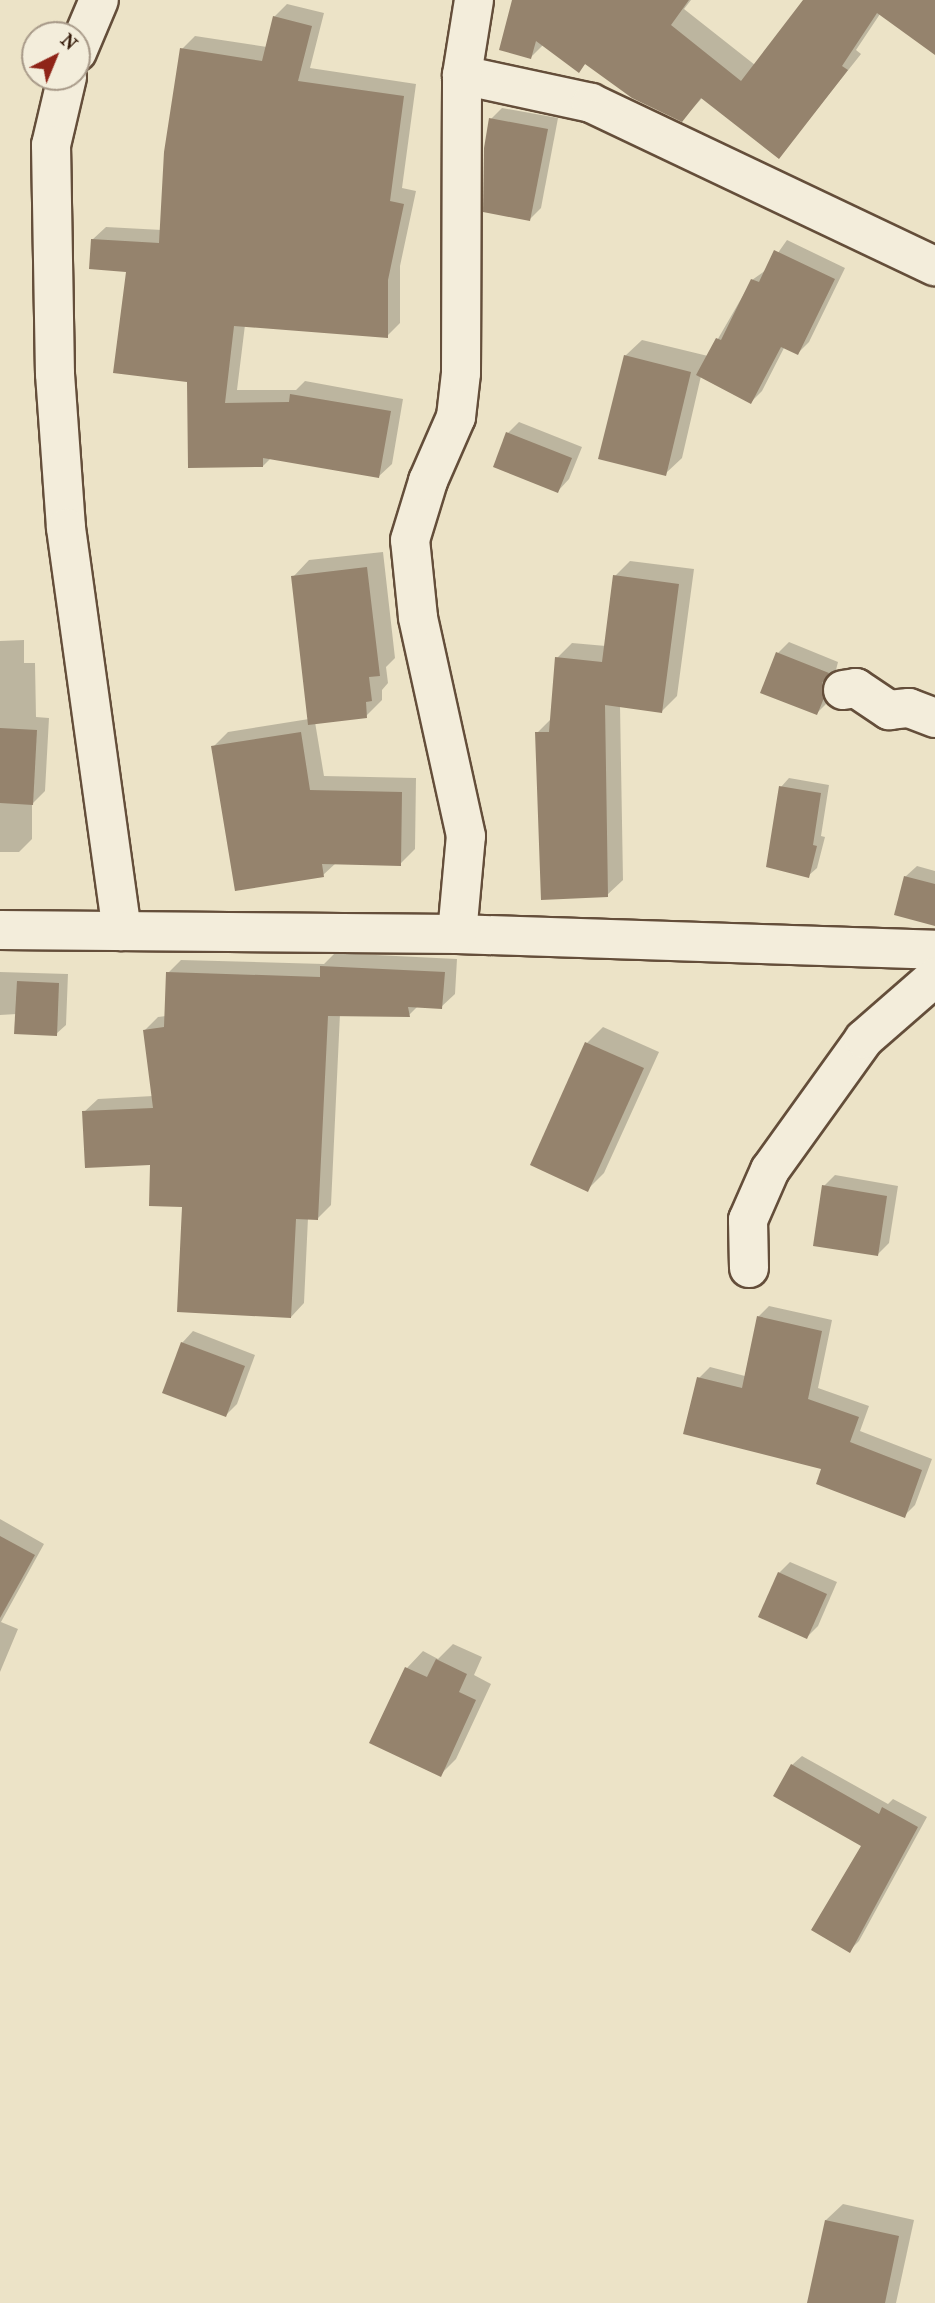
<!DOCTYPE html>
<style>
body{margin:0}
#map{position:relative;width:935px;height:2303px;overflow:hidden;background:#ece3c7;font-family:"IM FELL French Canon",serif}
div>[style]{position:absolute}
.shadow>*{inset:0;background:#0003}
.building>*{inset:0;background:#95836d}
.roads{filter:drop-shadow(2px 0 #644e3a) drop-shadow(-2px 0 #644e3a) drop-shadow(0 2px #644e3a) drop-shadow(0 -2px #644e3a)}
.street>*{height:38px;margin:-19px;padding:0 19px;transform-origin:19px;border-radius:19px;background:#f3eddb}
span{translate:-50% -50%;white-space:nowrap;text-align:center;line-height:1.15;-webkit-text-stroke:6px #f3eddb;paint-order:stroke}
.north{position:absolute;left:21px;top:21px;width:70px;height:70px;box-sizing:border-box;background:#f3eddb;border:2px solid #a79988;border-radius:50%;rotate:43deg;font-size:19px;font-weight:700;line-height:28px;text-align:center;color:#361c0b}
.north::after{content:'';display:block;margin:auto;width:24px;height:32px;background:#8f2418;clip-path:polygon(50% 0,100% 100%,50% 72%,0 100%)}
</style>
<div id="map">
<div class="shadow">
<i style="clip-path:polygon(514px 0,691px 0,684px 9px,755px 65px,805px 0,935px 0,935px 53px,880px 14px,856px 50px,861px 54px,779px 157px,703px 97px,682px 120px,586px 63px,578px 71px,543px 45px,531px 57px)"></i>
<i style="clip-path:polygon(287px 4px,324px 13px,310px 68px,416px 84px,402px 188px,416px 191px,400px 266px,400px 323px,387px 336px,245px 325px,237px 390px,296px 390px,305px 381px,403px 399px,392px 464px,378px 477px,271px 458px,263px 466px,188px 381px,128px 270px,92px 240px,106px 227px,162px 230px,182px 49px,195px 36px,267px 47px,274px 17px)"></i>
<i style="clip-path:polygon(502px 108px,558px 118px,541px 208px,530px 219px,491px 119px)"></i>
<i style="clip-path:polygon(787px 240px,845px 268px,809px 342px,798px 353px,785px 346px,762px 391px,751px 402px,701px 376px,682px 458px,665px 474px,625px 356px,642px 340px,708px 356px,752px 280px,766px 270px)"></i>
<i style="clip-path:polygon(519px 422px,582px 447px,569px 479px,558px 491px,508px 433px)"></i>
<i style="clip-path:polygon(383px 552px,395px 658px,386px 667px,388px 683px,382px 690px,382px 700px,366px 716px,315px 722px,324px 776px,416px 778px,415px 849px,400px 864px,336px 863px,323px 875px,213px 747px,228px 732px,309px 719px,293px 577px,309px 560px)"></i>
<i style="clip-path:polygon(630px 561px,694px 569px,677px 696px,662px 711px,620px 705px,623px 880px,607px 895px,537px 733px,552px 718px,557px 658px,572px 643px,606px 646px,615px 576px)"></i>
<i style="clip-path:polygon(24px 640px,24px 663px,35px 663px,36px 717px,49px 718px,45px 791px,32px 804px,32px 839px,19px 852px,0 852px,0 641px)"></i>
<i style="clip-path:polygon(789px 642px,838px 662px,828px 702px,817px 713px,778px 653px)"></i>
<i style="clip-path:polygon(789px 778px,829px 785px,821px 836px,825px 837px,817px 868px,808px 876px,781px 787px)"></i>
<i style="clip-path:polygon(917px 866px,935px 871px,935px 924px,905px 877px)"></i>
<i style="clip-path:polygon(335px 953px,457px 959px,455px 994px,441px 1007px,418px 1006px,409px 1015px,340px 1014px,331px 1205px,317px 1219px,308px 1218px,304px 1303px,291px 1317px,183px 1205px,152px 1163px,84px 1112px,98px 1099px,153px 1096px,145px 1030px,158px 1017px,166px 1016px,168px 973px,181px 960px,324px 964px)"></i>
<i style="clip-path:polygon(0 972px,68px 974px,66px 1025px,56px 1034px,17px 1014px,0 1015px)"></i>
<i style="clip-path:polygon(603px 1027px,659px 1052px,604px 1173px,588px 1189px,587px 1043px)"></i>
<i style="clip-path:polygon(835px 1175px,898px 1186px,889px 1243px,878px 1254px,824px 1186px)"></i>
<i style="clip-path:polygon(769px 1306px,832px 1320px,818px 1388px,869px 1406px,860px 1431px,932px 1459px,915px 1505px,904px 1516px,824px 1468px,699px 1378px,710px 1367px,745px 1376px,758px 1317px)"></i>
<i style="clip-path:polygon(193px 1331px,255px 1355px,237px 1404px,226px 1415px,182px 1343px)"></i>
<i style="clip-path:polygon(0 1519px,44px 1544px,1px 1622px,18px 1629px,0 1672px)"></i>
<i style="clip-path:polygon(790px 1562px,837px 1582px,818px 1626px,807px 1637px,779px 1573px)"></i>
<i style="clip-path:polygon(453px 1644px,482px 1657px,474px 1675px,491px 1684px,456px 1759px,440px 1775px,371px 1743px,407px 1668px,423px 1651px,438px 1659px)"></i>
<i style="clip-path:polygon(802px 1756px,888px 1804px,893px 1799px,927px 1817px,859px 1941px,849px 1951px,864px 1845px,792px 1765px)"></i>
<i style="clip-path:polygon(843px 2204px,914px 2220px,896px 2303px,809px 2303px,826px 2220px)"></i>
</div>
<div class="building">
<i style="clip-path:polygon(512px 0,689px 0,671px 25px,741px 81px,803px 0,935px 0,935px 55px,877px 13px,842px 66px,848px 70px,779px 159px,701px 98px,682px 122px,632px 98px,585px 64px,579px 73px,536px 41px,531px 59px,499px 50px)"></i>
<i style="clip-path:polygon(273px 16px,312px 26px,298px 81px,404px 96px,390px 201px,404px 204px,388px 280px,388px 338px,234px 326px,225px 403px,289px 402px,290px 394px,391px 411px,379px 478px,263px 458px,263px 467px,188px 468px,187px 382px,113px 373px,126px 272px,89px 269px,91px 239px,159px 243px,164px 152px,180px 48px,262px 61px)"></i>
<i style="clip-path:polygon(489px 118px,548px 129px,530px 221px,483px 212px,484px 148px)"></i>
<i style="clip-path:polygon(774px 250px,835px 279px,798px 355px,781px 347px,751px 404px,696px 375px,716px 338px,721px 340px,751px 279px,759px 282px)"></i>
<i style="clip-path:polygon(624px 355px,691px 372px,666px 476px,598px 459px)"></i>
<i style="clip-path:polygon(506px 432px,572px 458px,558px 493px,493px 467px)"></i>
<i style="clip-path:polygon(367px 567px,380px 676px,369px 677px,372px 701px,366px 702px,367px 718px,308px 725px,291px 576px)"></i>
<i style="clip-path:polygon(613px 575px,679px 584px,662px 713px,605px 705px,608px 897px,541px 900px,535px 732px,549px 732px,555px 657px,602px 662px)"></i>
<i style="clip-path:polygon(776px 652px,829px 673px,822px 683px,824px 698px,817px 715px,760px 693px)"></i>
<i style="clip-path:polygon(0 728px,37px 730px,33px 805px,0 803px)"></i>
<i style="clip-path:polygon(301px 732px,310px 790px,402px 792px,401px 866px,322px 864px,324px 877px,235px 891px,211px 746px)"></i>
<i style="clip-path:polygon(779px 786px,821px 793px,813px 845px,817px 846px,809px 878px,766px 867px)"></i>
<i style="clip-path:polygon(904px 876px,935px 884px,935px 926px,894px 915px)"></i>
<i style="clip-path:polygon(320px 966px,445px 972px,442px 1009px,408px 1007px,410px 1017px,328px 1016px,318px 1220px,296px 1219px,291px 1318px,177px 1312px,182px 1207px,149px 1206px,150px 1165px,85px 1168px,82px 1111px,153px 1108px,143px 1030px,164px 1027px,166px 972px,320px 977px)"></i>
<i style="clip-path:polygon(17px 981px,59px 983px,57px 1036px,14px 1034px)"></i>
<i style="clip-path:polygon(585px 1042px,644px 1068px,588px 1192px,530px 1165px)"></i>
<i style="clip-path:polygon(822px 1185px,887px 1196px,878px 1256px,813px 1246px)"></i>
<i style="clip-path:polygon(757px 1316px,822px 1331px,808px 1399px,859px 1417px,850px 1442px,922px 1470px,905px 1518px,816px 1484px,821px 1469px,683px 1434px,697px 1377px,742px 1388px)"></i>
<i style="clip-path:polygon(181px 1342px,245px 1366px,226px 1417px,162px 1393px)"></i>
<i style="clip-path:polygon(0 1536px,35px 1555px,0 1618px)"></i>
<i style="clip-path:polygon(778px 1572px,827px 1594px,807px 1639px,758px 1617px)"></i>
<i style="clip-path:polygon(436px 1659px,467px 1674px,459px 1692px,476px 1700px,441px 1777px,369px 1743px,405px 1667px,427px 1677px)"></i>
<i style="clip-path:polygon(791px 1764px,879px 1814px,882px 1807px,918px 1827px,850px 1953px,811px 1930px,861px 1846px,773px 1796px)"></i>
<i style="clip-path:polygon(825px 2220px,899px 2236px,885px 2303px,807px 2303px)"></i>
</div>
<div class="roads">
<div class="street">
<i style="left:77px;top:52px;width:56px;rotate:-67.1deg"></i>
<i style="left:462px;top:75px;width:132px;rotate:12.2deg"></i>
<i style="left:591px;top:103px;width:381px;rotate:25.4deg"></i>
<i style="left:67px;top:77px;width:70px;rotate:103.2deg"></i>
<i style="left:51px;top:145px;width:229px;rotate:89deg"></i>
<i style="left:55px;top:374px;width:154px;rotate:85.9deg"></i>
<i style="left:66px;top:528px;width:407px;rotate:82.1deg"></i>
<i style="left:843px;top:690px;width:13px;rotate:-9deg"></i>
<i style="left:856px;top:688px;width:40px;rotate:34deg"></i>
<i style="left:889px;top:710px;width:20px;rotate:-6deg"></i>
<i style="left:909px;top:708px;width:28px;rotate:21deg"></i>
<i style="left:0;top:930px;width:457px;rotate:0.5deg"></i>
<i style="left:457px;top:934px;width:478px;rotate:1.9deg"></i>
<i style="left:457px;top:934px;width:98px;rotate:-84.8deg"></i>
<i style="left:466px;top:836px;width:224px;rotate:-102.4deg"></i>
<i style="left:418px;top:617px;width:77px;rotate:-95.9deg"></i>
<i style="left:410px;top:540px;width:62px;rotate:-73deg"></i>
<i style="left:428px;top:481px;width:70px;rotate:-66.4deg"></i>
<i style="left:456px;top:417px;width:44px;rotate:-83.5deg"></i>
<i style="left:461px;top:373px;width:298px;rotate:-89.8deg"></i>
<i style="left:462px;top:75px;width:76px;rotate:-80.9deg"></i>
<i style="left:749px;top:1268px;width:48px;rotate:-91.2deg"></i>
<i style="left:748px;top:1220px;width:55px;rotate:-66.3deg"></i>
<i style="left:770px;top:1170px;width:161px;rotate:-54.3deg"></i>
<i style="left:864px;top:1039px;width:94px;rotate:-41.1deg"></i>
</div>
</div>
<div class="north">N</div>
</div>
